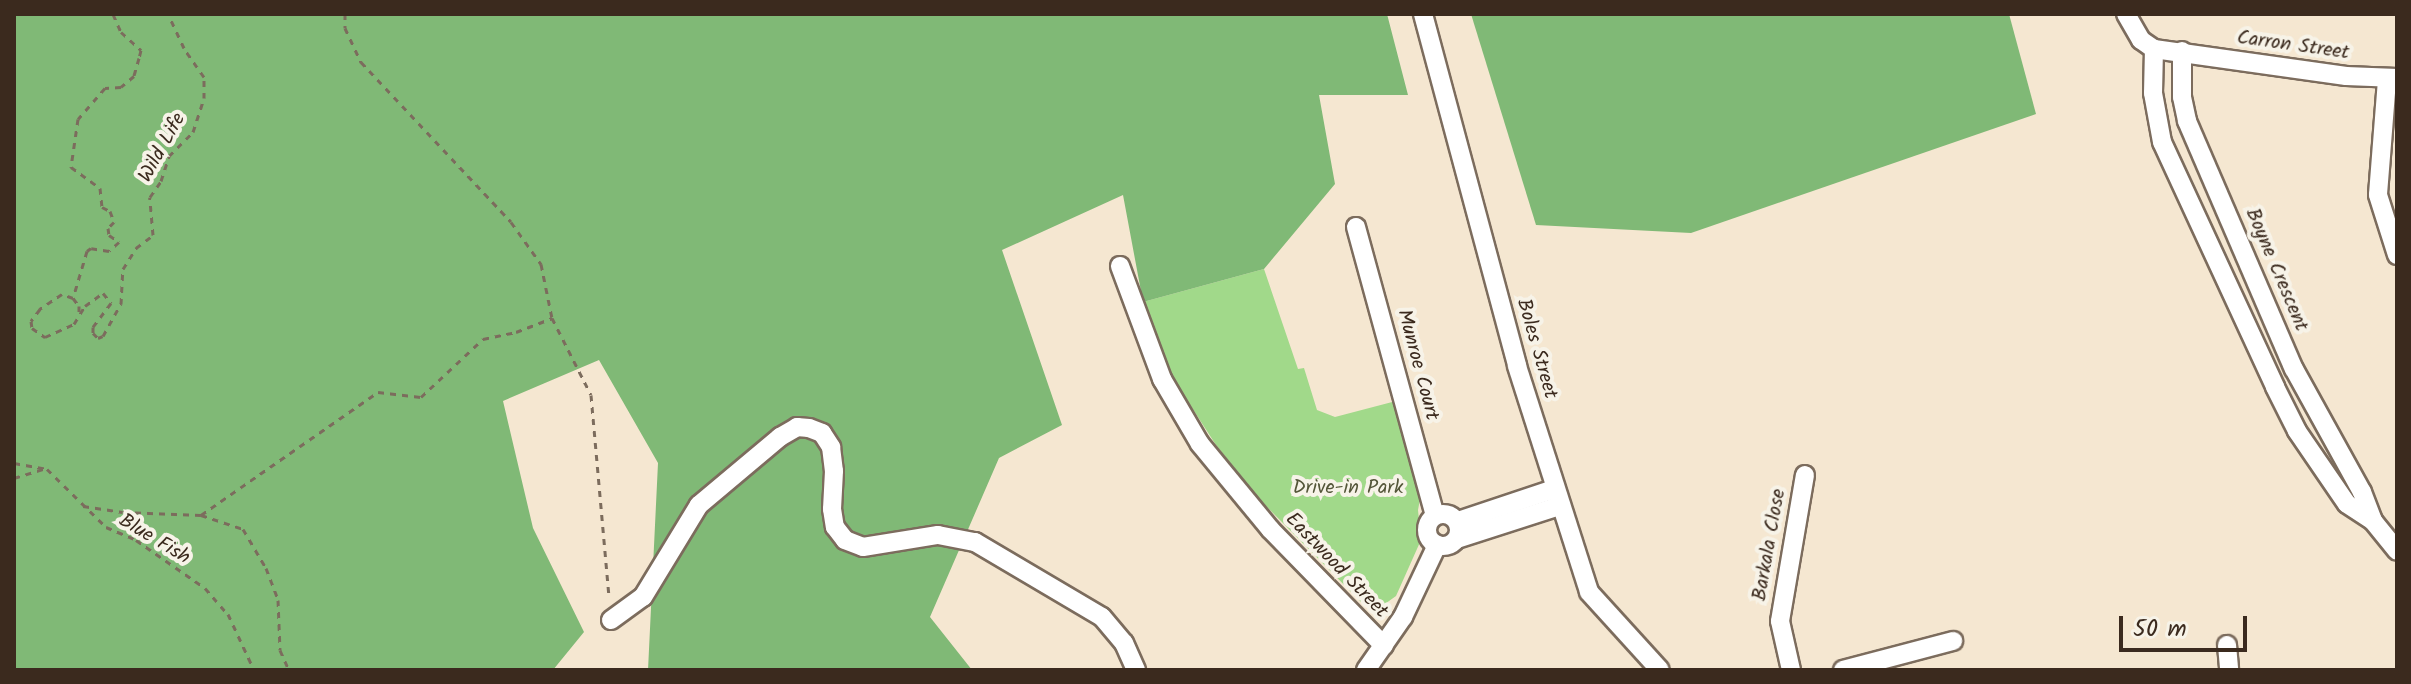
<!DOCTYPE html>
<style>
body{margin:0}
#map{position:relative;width:2411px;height:684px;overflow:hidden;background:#f5e7d1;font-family:Kalam,sans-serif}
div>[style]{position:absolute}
.green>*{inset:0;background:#a1d98a}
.forest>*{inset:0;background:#80b976}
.path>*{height:3px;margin-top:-1.5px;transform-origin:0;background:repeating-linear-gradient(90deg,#7c6c5d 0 6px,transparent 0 12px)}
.roads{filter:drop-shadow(2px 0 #7c6c5d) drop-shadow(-2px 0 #7c6c5d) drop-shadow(0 2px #7c6c5d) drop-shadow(0 -2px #7c6c5d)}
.minor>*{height:18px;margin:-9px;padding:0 9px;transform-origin:9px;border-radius:9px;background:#fff}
.minor>.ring{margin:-9px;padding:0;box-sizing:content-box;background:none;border:18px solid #fff;border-radius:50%}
span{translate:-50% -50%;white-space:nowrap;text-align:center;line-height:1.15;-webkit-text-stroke:8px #f7f3e8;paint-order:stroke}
.street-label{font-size:20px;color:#3b2a1e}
.park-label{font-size:20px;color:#545639}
.frame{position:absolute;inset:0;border:16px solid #3b2a1e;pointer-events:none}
.scale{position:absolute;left:2119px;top:616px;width:128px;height:36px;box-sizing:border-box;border:4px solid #3b2a1e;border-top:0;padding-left:10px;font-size:24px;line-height:28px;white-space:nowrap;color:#3b2a1e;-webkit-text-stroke:6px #f7f3e8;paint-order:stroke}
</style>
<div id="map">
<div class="green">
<i style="clip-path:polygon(1264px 269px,1298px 369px,1304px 368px,1317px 410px,1335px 417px,1396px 401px,1421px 494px,1418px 510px,1421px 540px,1396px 596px,1382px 606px,1364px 605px,1260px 500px,1216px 445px,1172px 377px,1143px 302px)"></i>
</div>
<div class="forest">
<i style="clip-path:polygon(14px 14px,1387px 14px,1408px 95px,1319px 95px,1335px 184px,1264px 269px,1143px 302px,1123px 195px,1002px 250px,1062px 425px,999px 458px,930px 617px,972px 670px,648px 670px,658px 463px,599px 360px,503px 401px,533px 528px,584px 632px,553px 670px,14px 670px)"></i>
<i style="clip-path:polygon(1471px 14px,2009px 14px,2036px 114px,1691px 233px,1536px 225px)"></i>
</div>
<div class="path">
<i style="left:113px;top:14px;width:20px;rotate:66deg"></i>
<i style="left:121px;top:32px;width:27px;rotate:42deg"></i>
<i style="left:141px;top:50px;width:8px;rotate:104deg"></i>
<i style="left:139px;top:58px;width:19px;rotate:106deg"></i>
<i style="left:134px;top:76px;width:17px;rotate:140deg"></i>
<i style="left:121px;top:87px;width:16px;rotate:176deg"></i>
<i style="left:105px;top:88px;width:41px;rotate:131.1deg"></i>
<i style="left:78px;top:119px;width:49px;rotate:98.3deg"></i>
<i style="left:71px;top:167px;width:36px;rotate:36deg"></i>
<i style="left:100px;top:188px;width:19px;rotate:84deg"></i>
<i style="left:102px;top:207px;width:9px;rotate:27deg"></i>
<i style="left:110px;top:211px;width:12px;rotate:70deg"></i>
<i style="left:114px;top:222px;width:8px;rotate:135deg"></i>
<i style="left:108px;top:228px;width:7px;rotate:82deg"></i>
<i style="left:109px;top:235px;width:12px;rotate:35deg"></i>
<i style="left:119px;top:242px;width:13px;rotate:138deg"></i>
<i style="left:109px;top:251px;width:18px;rotate:-171deg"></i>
<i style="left:91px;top:248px;width:5px;rotate:143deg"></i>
<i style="left:87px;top:251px;width:49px;rotate:106.6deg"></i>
<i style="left:73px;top:298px;width:12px;rotate:-160deg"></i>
<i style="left:62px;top:294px;width:27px;rotate:146deg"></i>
<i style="left:40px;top:309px;width:15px;rotate:127deg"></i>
<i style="left:31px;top:321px;width:7px;rotate:82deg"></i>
<i style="left:32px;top:328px;width:16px;rotate:35deg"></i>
<i style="left:45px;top:337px;width:32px;rotate:-24deg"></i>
<i style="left:74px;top:324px;width:21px;rotate:-59deg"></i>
<i style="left:85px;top:306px;width:22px;rotate:-36deg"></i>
<i style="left:103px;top:293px;width:13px;rotate:51deg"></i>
<i style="left:111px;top:303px;width:30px;rotate:127deg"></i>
<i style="left:93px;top:327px;width:6px;rotate:90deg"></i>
<i style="left:93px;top:333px;width:7px;rotate:45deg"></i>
<i style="left:98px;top:338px;width:5px;rotate:-22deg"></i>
<i style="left:103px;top:336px;width:37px;rotate:-61deg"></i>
<i style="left:121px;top:304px;width:35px;rotate:-87deg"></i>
<i style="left:123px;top:269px;width:25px;rotate:-58deg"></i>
<i style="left:136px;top:248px;width:21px;rotate:-37deg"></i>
<i style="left:153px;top:235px;width:38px;rotate:-95deg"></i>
<i style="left:150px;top:197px;width:19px;rotate:-55deg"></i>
<i style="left:161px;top:181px;width:26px;rotate:-72deg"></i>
<i style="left:169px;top:156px;width:34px;rotate:-45deg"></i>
<i style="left:193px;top:132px;width:36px;rotate:-72deg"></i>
<i style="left:204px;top:98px;width:21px;rotate:-90deg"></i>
<i style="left:204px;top:77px;width:35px;rotate:-125deg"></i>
<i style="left:184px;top:48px;width:38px;rotate:-115deg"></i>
<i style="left:345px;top:14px;width:14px;rotate:90deg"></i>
<i style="left:345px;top:28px;width:38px;rotate:65deg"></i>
<i style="left:361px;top:62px;width:219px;rotate:46.8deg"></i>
<i style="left:511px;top:222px;width:52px;rotate:54.5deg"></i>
<i style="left:541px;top:264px;width:55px;rotate:78.5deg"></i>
<i style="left:552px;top:318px;width:86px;rotate:63.1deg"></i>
<i style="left:591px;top:395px;width:204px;rotate:84.9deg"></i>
<i style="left:73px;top:298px;width:10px;rotate:53deg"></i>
<i style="left:79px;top:306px;width:9px;rotate:90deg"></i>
<i style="left:14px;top:463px;width:34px;rotate:10deg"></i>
<i style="left:47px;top:469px;width:83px;rotate:44.5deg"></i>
<i style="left:106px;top:527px;width:33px;rotate:23deg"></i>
<i style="left:136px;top:540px;width:84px;rotate:34.8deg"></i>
<i style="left:205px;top:588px;width:35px;rotate:49deg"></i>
<i style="left:228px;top:614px;width:62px;rotate:65.1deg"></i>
<i style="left:14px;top:478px;width:31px;rotate:-17deg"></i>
<i style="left:83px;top:506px;width:40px;rotate:8.5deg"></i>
<i style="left:123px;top:512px;width:78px;rotate:2.2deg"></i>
<i style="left:201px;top:515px;width:216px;rotate:-34.8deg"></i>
<i style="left:378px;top:392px;width:43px;rotate:6.6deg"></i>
<i style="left:421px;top:397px;width:85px;rotate:-43.1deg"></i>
<i style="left:483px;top:339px;width:34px;rotate:-12deg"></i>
<i style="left:516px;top:332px;width:39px;rotate:-21deg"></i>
<i style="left:201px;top:515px;width:44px;rotate:18.4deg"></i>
<i style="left:243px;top:529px;width:45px;rotate:59.5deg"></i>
<i style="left:266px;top:568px;width:34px;rotate:69deg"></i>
<i style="left:278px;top:600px;width:50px;rotate:87.7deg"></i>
<i style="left:280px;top:650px;width:22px;rotate:66deg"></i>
</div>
<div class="roads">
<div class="minor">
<i style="left:1423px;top:14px;width:364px;rotate:75deg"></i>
<i style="left:1517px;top:366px;width:237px;rotate:72.3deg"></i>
<i style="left:1589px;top:592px;width:105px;rotate:47.7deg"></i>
<i style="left:2126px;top:14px;width:30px;rotate:60deg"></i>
<i style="left:2141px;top:40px;width:16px;rotate:35deg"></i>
<i style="left:2154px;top:49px;width:194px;rotate:8deg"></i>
<i style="left:2346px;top:76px;width:51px;rotate:2.2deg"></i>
<i style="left:2154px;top:49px;width:44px;rotate:91.3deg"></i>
<i style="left:2153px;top:93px;width:50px;rotate:79.6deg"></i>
<i style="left:2162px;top:142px;width:270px;rotate:65.2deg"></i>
<i style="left:2275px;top:387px;width:49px;rotate:63.4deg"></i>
<i style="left:2297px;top:431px;width:88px;rotate:55.6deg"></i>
<i style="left:2347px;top:504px;width:31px;rotate:33deg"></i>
<i style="left:2373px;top:521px;width:38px;rotate:51deg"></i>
<i style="left:2182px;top:51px;width:46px;rotate:90deg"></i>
<i style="left:2182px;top:97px;width:25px;rotate:78deg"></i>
<i style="left:2187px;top:121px;width:270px;rotate:66.7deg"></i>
<i style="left:2294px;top:369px;width:141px;rotate:61.1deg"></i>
<i style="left:2362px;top:492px;width:31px;rotate:69deg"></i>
<i style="left:2387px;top:80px;width:115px;rotate:94.5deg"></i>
<i style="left:2378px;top:195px;width:63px;rotate:72.4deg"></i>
<i style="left:1356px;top:227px;width:299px;rotate:74.7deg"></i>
<i style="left:1120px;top:266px;width:121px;rotate:69.6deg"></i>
<i style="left:1162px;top:379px;width:75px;rotate:59.7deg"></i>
<i style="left:1200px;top:444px;width:110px;rotate:50.5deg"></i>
<i style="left:1270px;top:529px;width:163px;rotate:45.7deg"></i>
<i class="ring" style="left:1427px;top:514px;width:14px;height:14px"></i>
<i style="left:1458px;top:521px;width:101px;rotate:-18.4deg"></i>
<i style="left:1457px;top:539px;width:107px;rotate:-17.9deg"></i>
<i style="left:611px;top:620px;width:39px;rotate:-36deg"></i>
<i style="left:643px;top:597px;width:108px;rotate:-58.7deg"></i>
<i style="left:699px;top:505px;width:106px;rotate:-40deg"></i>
<i style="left:780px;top:437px;width:20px;rotate:-30deg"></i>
<i style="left:797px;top:427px;width:12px;rotate:5deg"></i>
<i style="left:809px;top:428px;width:14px;rotate:21deg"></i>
<i style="left:822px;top:433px;width:17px;rotate:57deg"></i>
<i style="left:831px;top:447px;width:24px;rotate:83deg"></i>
<i style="left:834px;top:471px;width:38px;rotate:93deg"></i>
<i style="left:832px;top:509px;width:18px;rotate:81deg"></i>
<i style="left:835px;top:527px;width:16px;rotate:52deg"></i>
<i style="left:845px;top:540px;width:19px;rotate:21deg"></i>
<i style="left:863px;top:547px;width:76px;rotate:-9.1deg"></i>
<i style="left:938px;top:535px;width:38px;rotate:11deg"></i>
<i style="left:975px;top:542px;width:147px;rotate:30.6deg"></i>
<i style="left:1102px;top:617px;width:34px;rotate:50deg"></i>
<i style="left:1124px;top:643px;width:30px;rotate:66deg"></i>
<i style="left:2227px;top:645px;width:25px;rotate:85deg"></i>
<i style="left:1366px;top:670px;width:65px;rotate:-55.1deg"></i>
<i style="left:1403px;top:617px;width:80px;rotate:-64.7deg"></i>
<i style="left:1791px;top:670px;width:50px;rotate:-102.7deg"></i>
<i style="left:1780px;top:621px;width:148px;rotate:-80.3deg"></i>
<i style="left:1843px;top:670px;width:114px;rotate:-14.8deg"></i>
</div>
</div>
<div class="street-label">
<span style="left:2293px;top:46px;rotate:8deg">Carron Street</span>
<span style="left:163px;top:148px;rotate:-61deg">Wild Life</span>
<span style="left:2276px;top:270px;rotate:67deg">Boyne Crescent</span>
<span style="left:1536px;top:349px;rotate:74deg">Boles Street</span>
<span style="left:1417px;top:365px;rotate:75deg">Munroe Court</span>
<span style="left:154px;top:540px;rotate:31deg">Blue Fish</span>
<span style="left:1770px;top:545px;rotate:-80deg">Barkala Close</span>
<span style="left:1336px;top:566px;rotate:46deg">Eastwood Street</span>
</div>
<div class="park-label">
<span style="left:1348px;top:488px">Drive-in Park</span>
</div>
<div class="frame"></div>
<div class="scale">50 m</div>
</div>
